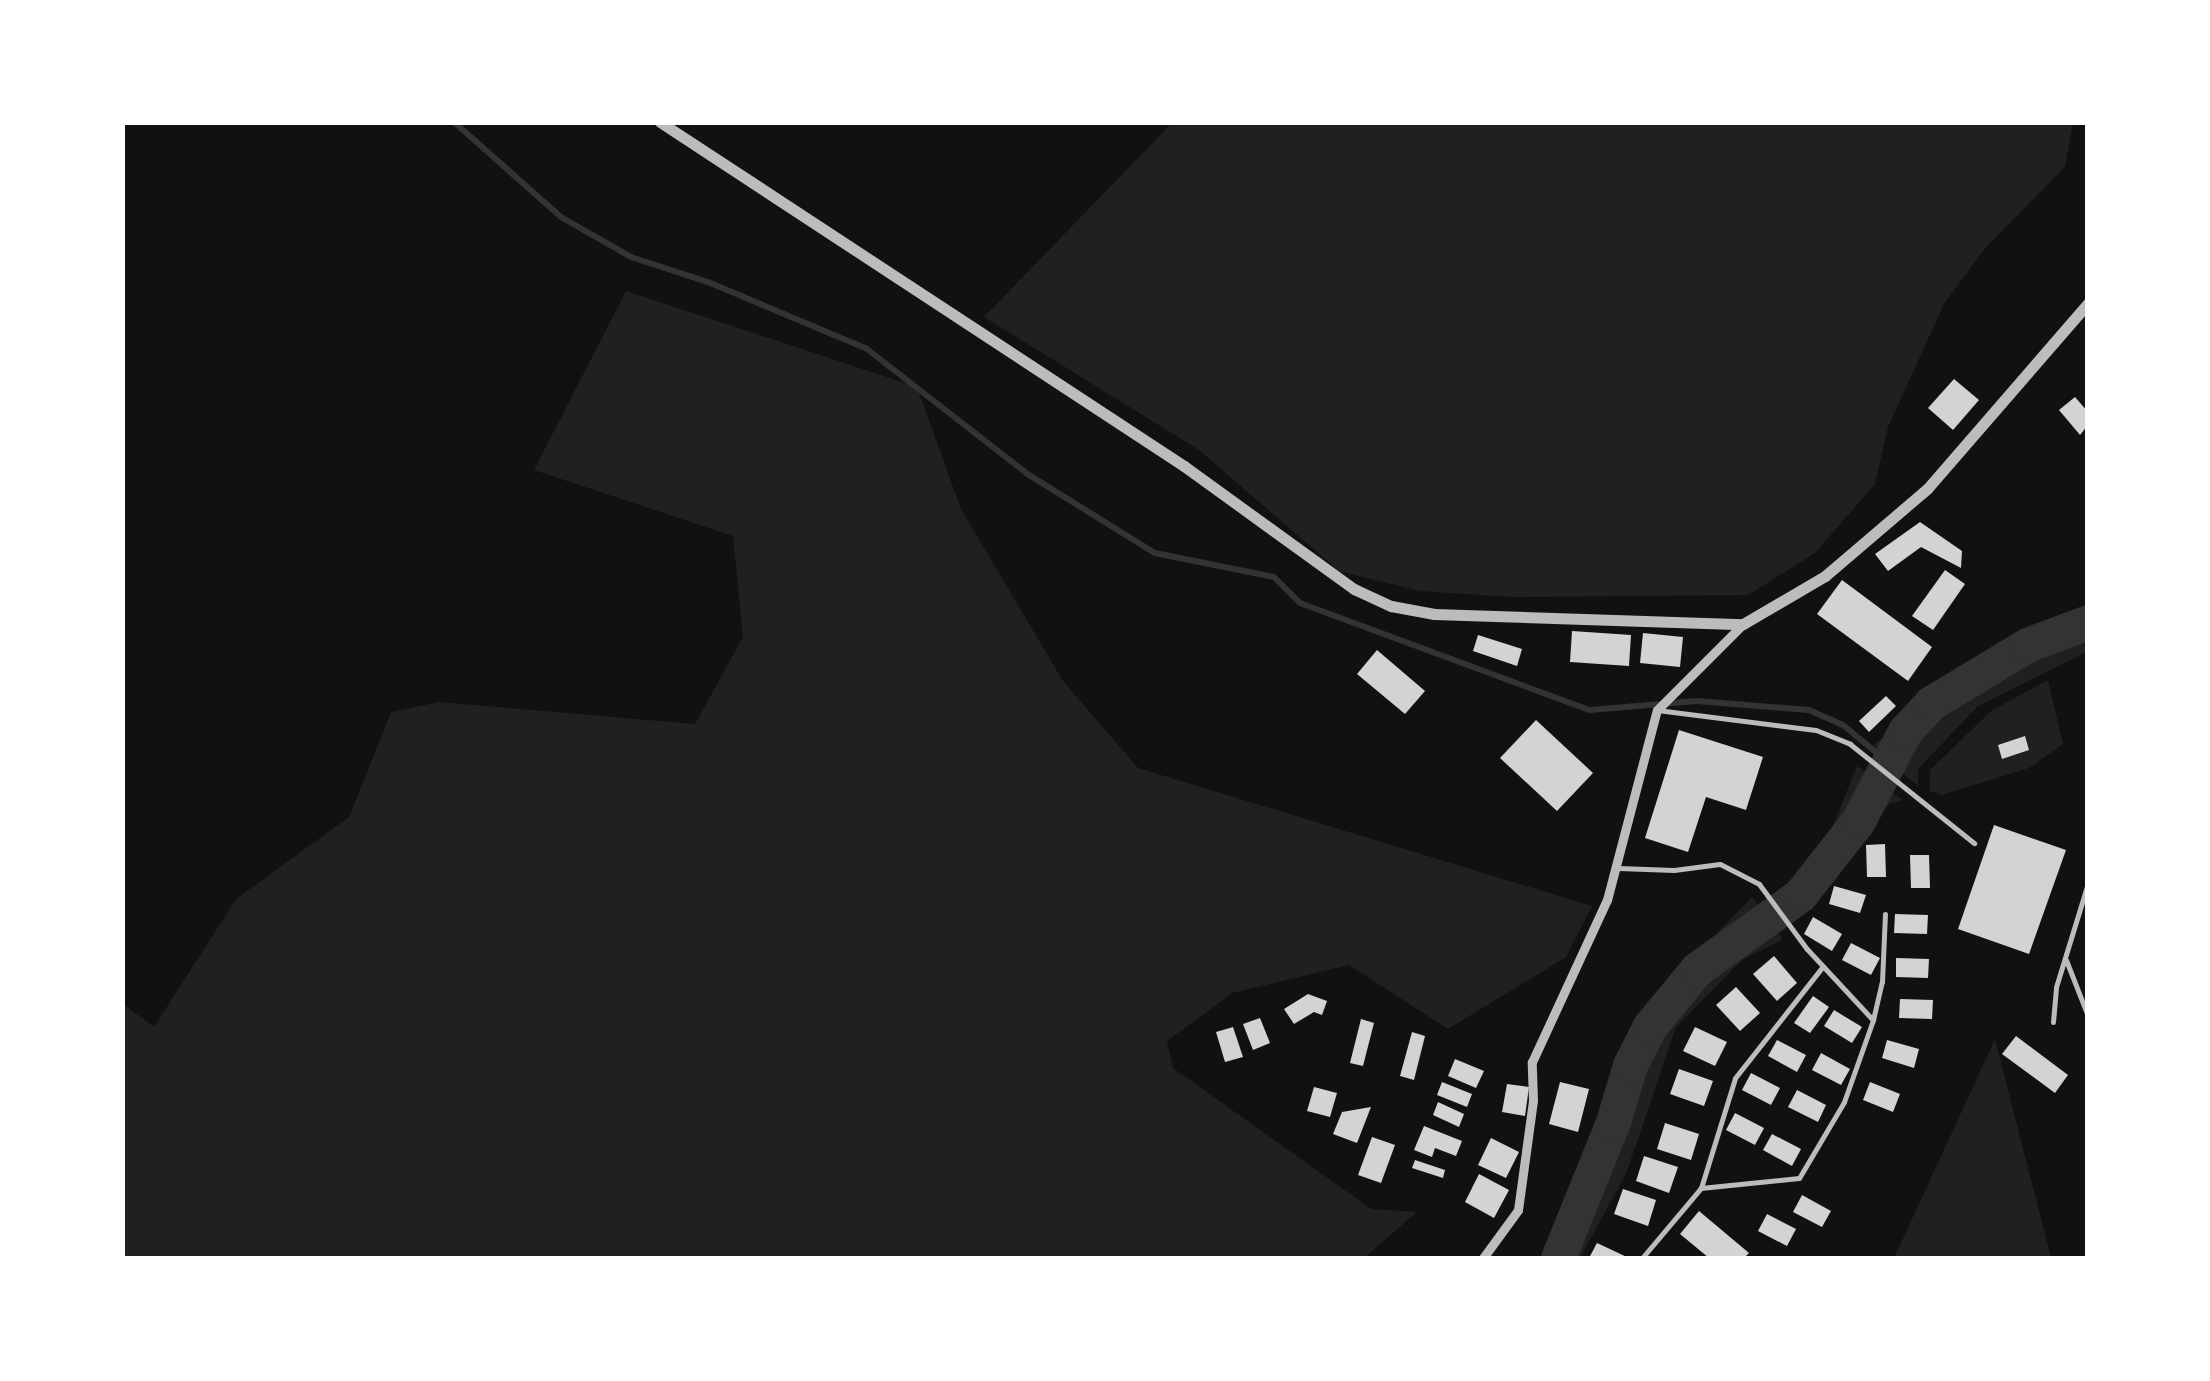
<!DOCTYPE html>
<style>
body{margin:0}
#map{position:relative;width:2210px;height:1381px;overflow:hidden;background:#111;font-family:Overpass,sans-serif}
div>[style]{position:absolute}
.green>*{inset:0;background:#202020}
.stream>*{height:6px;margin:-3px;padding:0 3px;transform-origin:3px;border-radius:3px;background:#333}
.river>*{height:35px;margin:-17.5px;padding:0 17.5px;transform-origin:17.5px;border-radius:17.5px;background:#333}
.building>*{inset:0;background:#d3d3d3}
.service>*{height:5px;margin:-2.5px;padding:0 2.5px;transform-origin:2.5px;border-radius:2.5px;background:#bcbcbc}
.minor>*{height:9px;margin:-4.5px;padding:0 4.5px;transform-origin:4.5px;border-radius:4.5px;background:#bcbcbc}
.tertiary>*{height:11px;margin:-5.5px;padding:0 5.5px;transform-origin:5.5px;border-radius:5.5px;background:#bcbcbc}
span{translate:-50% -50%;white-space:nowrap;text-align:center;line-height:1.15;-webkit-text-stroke:8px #fff;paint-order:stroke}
.frame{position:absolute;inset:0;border:125px solid #fff;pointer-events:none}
</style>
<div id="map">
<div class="green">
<i style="clip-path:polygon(1173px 122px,2073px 122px,2073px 123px,2065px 167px,1986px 247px,1944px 304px,1888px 427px,1875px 484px,1815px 553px,1748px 595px,1512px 597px,1420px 591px,1339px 571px,1199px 450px,984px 317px)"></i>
<i style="clip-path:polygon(626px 291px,917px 387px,961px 509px,1063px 681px,1138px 768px,1592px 906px,1566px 957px,1448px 1029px,1349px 965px,1232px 993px,1167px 1041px,1173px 1068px,1371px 1209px,1417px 1212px,1364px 1258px,123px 1258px,123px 1004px,154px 1027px,236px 899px,349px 817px,391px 712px,439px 702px,695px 724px,743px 637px,733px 536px,534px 470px)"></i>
<i style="clip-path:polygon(2087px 618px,2026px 643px,1929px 701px,1904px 730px,1888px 759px,1873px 746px,1928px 698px,2024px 642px)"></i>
<i style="clip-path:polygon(2087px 627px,2087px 652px,1978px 706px,1918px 769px,1918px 786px,1891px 763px,1932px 709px,2028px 650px)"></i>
<i style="clip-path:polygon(2048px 680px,2063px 744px,2029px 768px,1942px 795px,1930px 791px,1930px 770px,1991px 711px)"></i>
<i style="clip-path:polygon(1857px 766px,1877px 780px,1856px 820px,1799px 894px,1785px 903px,1778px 892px,1802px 876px,1816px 854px,1833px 826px)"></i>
<i style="clip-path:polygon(1879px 783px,1903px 800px,1890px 803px,1793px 914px,1788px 906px,1859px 823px)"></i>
<i style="clip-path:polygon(1752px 897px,1766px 915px,1698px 965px,1646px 1025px,1627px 1065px,1612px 1122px,1576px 1215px,1554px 1258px,1609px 1116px,1614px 1086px,1647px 1016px,1686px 965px)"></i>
<i style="clip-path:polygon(1772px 918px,1782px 940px,1742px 960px,1676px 1027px,1626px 1174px,1580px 1258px,1563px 1258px,1633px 1067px,1654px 1025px,1699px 972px)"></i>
<i style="clip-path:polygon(1995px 1039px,2051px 1258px,1894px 1258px)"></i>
</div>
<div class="stream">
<i style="left:454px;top:122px;width:143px;rotate:41.6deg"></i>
<i style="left:561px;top:217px;width:81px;rotate:29.7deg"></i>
<i style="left:631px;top:257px;width:81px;rotate:18deg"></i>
<i style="left:708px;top:282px;width:173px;rotate:22.8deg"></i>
<i style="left:867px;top:349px;width:205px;rotate:37.9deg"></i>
<i style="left:1029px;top:475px;width:148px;rotate:31.8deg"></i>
<i style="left:1155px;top:553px;width:121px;rotate:11.4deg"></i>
<i style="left:1274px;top:577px;width:37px;rotate:45deg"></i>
<i style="left:1300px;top:603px;width:309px;rotate:20.3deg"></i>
<i style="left:1590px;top:710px;width:107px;rotate:-4.8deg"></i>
<i style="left:1697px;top:701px;width:112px;rotate:4.6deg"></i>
<i style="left:1809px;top:710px;width:37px;rotate:24deg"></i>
<i style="left:1843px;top:725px;width:60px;rotate:39.6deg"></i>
</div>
<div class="river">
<i style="left:1558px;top:1258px;width:147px;rotate:-68deg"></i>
<i style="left:1613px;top:1122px;width:59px;rotate:-73.4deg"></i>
<i style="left:1630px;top:1065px;width:44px;rotate:-62.9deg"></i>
<i style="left:1650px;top:1026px;width:74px;rotate:-50.5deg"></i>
<i style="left:1697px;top:969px;width:127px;rotate:-35.7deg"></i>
<i style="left:1800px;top:895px;width:94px;rotate:-51.9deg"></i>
<i style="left:1858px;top:821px;width:102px;rotate:-62.4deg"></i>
<i style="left:1905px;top:731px;width:38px;rotate:-47deg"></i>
<i style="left:1931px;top:703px;width:112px;rotate:-31.1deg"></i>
<i style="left:2027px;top:645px;width:65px;rotate:-20.7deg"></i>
</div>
<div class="building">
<i style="clip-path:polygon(1954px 379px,1979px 400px,1953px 430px,1928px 408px)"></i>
<i style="clip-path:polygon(2075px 397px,2088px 412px,2088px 425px,2080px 435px,2059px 410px)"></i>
<i style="clip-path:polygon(1920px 522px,1962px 551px,1961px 568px,1921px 547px,1888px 571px,1875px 554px)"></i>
<i style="clip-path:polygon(1945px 570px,1965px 584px,1933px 630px,1912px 616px)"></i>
<i style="clip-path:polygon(1842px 580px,1932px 647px,1908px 681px,1817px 614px)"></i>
<i style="clip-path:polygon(1572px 631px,1631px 635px,1629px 666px,1570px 662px)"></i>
<i style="clip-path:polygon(1643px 633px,1683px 637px,1680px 667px,1640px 663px)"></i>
<i style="clip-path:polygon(1478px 635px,1522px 649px,1517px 666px,1473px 651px)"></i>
<i style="clip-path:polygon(1377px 650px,1425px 691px,1405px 714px,1357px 674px)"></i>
<i style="clip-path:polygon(1886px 696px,1896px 706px,1869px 732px,1859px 721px)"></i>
<i style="clip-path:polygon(1536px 720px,1593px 773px,1557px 811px,1500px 758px)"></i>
<i style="clip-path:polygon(1679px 730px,1763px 757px,1746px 810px,1706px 797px,1688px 852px,1645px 838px)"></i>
<i style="clip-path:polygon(2025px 736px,2029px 750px,2002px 759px,1998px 745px)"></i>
<i style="clip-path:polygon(1994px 825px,2066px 850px,2029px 954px,1958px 929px)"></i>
<i style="clip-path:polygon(1885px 844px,1886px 877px,1867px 877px,1866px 845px)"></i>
<i style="clip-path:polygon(1910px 855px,1929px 855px,1930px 888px,1911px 888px)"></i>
<i style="clip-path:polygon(1834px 886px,1866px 895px,1860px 913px,1829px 904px)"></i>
<i style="clip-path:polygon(1895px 914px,1928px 915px,1927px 934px,1894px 933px)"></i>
<i style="clip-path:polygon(1813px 917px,1842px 934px,1832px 951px,1804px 934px)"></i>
<i style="clip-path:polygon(1851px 943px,1880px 958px,1871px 975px,1842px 960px)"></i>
<i style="clip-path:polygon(1774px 956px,1797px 983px,1777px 1001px,1753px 974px)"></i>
<i style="clip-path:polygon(1896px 958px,1929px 959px,1928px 978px,1896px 977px)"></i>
<i style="clip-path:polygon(1736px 987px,1760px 1013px,1740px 1031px,1716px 1005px)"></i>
<i style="clip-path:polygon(1308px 994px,1327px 1001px,1322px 1015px,1314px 1012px,1294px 1024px,1284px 1009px)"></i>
<i style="clip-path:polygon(1813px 996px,1829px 1007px,1810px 1033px,1794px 1023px)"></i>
<i style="clip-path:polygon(1900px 999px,1933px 1000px,1932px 1019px,1899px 1018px)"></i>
<i style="clip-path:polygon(1834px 1010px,1862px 1027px,1852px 1043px,1824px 1026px)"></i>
<i style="clip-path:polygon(1260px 1018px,1270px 1043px,1253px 1050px,1243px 1024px)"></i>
<i style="clip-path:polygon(1361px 1019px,1374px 1023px,1363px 1066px,1350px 1063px)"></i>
<i style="clip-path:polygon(1233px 1027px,1243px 1057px,1225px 1062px,1216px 1032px)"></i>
<i style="clip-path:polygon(1695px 1027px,1727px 1042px,1715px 1066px,1683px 1051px)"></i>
<i style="clip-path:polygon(1412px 1032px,1425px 1036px,1414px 1080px,1400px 1076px)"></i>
<i style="clip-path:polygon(2016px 1036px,2068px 1075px,2055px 1093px,2002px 1054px)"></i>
<i style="clip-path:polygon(1777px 1040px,1806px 1055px,1797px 1072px,1768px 1056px)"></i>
<i style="clip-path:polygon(1887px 1040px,1919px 1049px,1914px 1068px,1882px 1058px)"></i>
<i style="clip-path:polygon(1821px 1053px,1850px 1069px,1841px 1085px,1812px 1070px)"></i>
<i style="clip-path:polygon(1455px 1059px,1484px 1071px,1476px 1088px,1448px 1076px)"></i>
<i style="clip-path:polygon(1679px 1069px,1713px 1081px,1704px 1106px,1670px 1094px)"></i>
<i style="clip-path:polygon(1751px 1073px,1780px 1088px,1771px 1105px,1742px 1090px)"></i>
<i style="clip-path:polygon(1442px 1082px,1472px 1094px,1467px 1107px,1437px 1095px)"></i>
<i style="clip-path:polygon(1560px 1082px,1589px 1089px,1578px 1132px,1549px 1124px)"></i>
<i style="clip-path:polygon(1870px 1082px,1900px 1094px,1893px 1112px,1863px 1100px)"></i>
<i style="clip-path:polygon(1507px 1084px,1529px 1087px,1525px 1116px,1502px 1112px)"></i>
<i style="clip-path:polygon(1314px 1087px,1337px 1093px,1330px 1117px,1307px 1111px)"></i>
<i style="clip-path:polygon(1797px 1090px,1826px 1105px,1818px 1122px,1788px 1107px)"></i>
<i style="clip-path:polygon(1438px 1102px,1464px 1114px,1459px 1127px,1433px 1115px)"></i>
<i style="clip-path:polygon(1371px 1107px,1357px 1143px,1333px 1134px,1342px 1112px)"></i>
<i style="clip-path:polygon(1735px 1113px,1764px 1128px,1755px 1145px,1726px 1130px)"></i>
<i style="clip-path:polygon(1665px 1123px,1699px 1134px,1691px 1160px,1657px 1149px)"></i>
<i style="clip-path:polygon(1424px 1126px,1462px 1141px,1456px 1156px,1435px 1148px,1432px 1157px,1414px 1150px)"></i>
<i style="clip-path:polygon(1772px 1134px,1801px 1149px,1792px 1166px,1763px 1150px)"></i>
<i style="clip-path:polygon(1372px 1137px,1395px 1145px,1381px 1183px,1358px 1175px)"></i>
<i style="clip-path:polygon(1491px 1138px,1519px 1152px,1506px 1178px,1478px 1165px)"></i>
<i style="clip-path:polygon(1644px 1156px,1678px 1167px,1669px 1193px,1636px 1181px)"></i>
<i style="clip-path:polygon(1415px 1160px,1445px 1170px,1443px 1178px,1412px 1168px)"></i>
<i style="clip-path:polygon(1479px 1174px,1509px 1190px,1494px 1218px,1465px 1202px)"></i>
<i style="clip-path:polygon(1623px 1189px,1656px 1200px,1648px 1226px,1614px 1214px)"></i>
<i style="clip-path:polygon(1802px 1195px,1831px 1211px,1822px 1227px,1793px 1212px)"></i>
<i style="clip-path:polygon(1699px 1211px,1749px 1253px,1744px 1258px,1709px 1258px,1680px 1234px)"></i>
<i style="clip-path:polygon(1767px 1214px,1796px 1229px,1787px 1246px,1758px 1231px)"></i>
<i style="clip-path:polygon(1597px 1243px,1629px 1258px,1589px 1258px)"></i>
</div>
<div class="service">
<i style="left:1657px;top:710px;width:160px;rotate:7.2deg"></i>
<i style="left:1816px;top:730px;width:37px;rotate:22deg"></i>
<i style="left:1850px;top:744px;width:159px;rotate:38.6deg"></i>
<i style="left:1618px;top:868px;width:56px;rotate:2deg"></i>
<i style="left:1674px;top:870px;width:46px;rotate:-7.4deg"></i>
<i style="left:1720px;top:864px;width:44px;rotate:27.1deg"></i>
<i style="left:1759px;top:884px;width:81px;rotate:53.6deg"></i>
<i style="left:1807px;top:949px;width:97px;rotate:47.1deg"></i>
<i style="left:1873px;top:1020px;width:87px;rotate:109.5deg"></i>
<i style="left:1844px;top:1102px;width:88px;rotate:120.6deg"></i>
<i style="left:1799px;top:1178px;width:99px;rotate:174.2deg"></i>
<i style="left:2066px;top:960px;width:60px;rotate:68.6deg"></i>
<i style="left:1873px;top:1020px;width:39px;rotate:-77deg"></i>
<i style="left:1882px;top:982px;width:68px;rotate:-87.5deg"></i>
<i style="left:2053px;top:1022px;width:35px;rotate:-85deg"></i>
<i style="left:2056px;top:987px;width:109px;rotate:-72.9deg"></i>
<i style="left:1642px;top:1258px;width:92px;rotate:-49.9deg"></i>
<i style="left:1701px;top:1188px;width:115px;rotate:-72.8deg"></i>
<i style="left:1735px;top:1078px;width:142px;rotate:-51.8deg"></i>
</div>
<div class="minor">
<i style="left:1483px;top:1258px;width:59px;rotate:-53.9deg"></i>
<i style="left:1518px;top:1210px;width:111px;rotate:-82.2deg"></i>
<i style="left:1533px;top:1100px;width:38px;rotate:-92deg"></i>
<i style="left:1532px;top:1062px;width:179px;rotate:-65.2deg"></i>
<i style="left:1607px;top:900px;width:196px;rotate:-75.3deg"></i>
<i style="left:1657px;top:710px;width:122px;rotate:-45deg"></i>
</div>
<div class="tertiary">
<i style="left:660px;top:122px;width:627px;rotate:33.28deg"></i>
<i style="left:1184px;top:466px;width:210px;rotate:35.9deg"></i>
<i style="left:1354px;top:589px;width:41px;rotate:24.7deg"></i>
<i style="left:1391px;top:606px;width:44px;rotate:10.5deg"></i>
<i style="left:1434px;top:614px;width:309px;rotate:1.9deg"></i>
<i style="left:1743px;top:624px;width:95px;rotate:-30.3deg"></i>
<i style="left:1825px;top:576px;width:134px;rotate:-40.5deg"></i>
<i style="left:1927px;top:489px;width:246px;rotate:-49.1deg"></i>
</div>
<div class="frame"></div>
</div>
